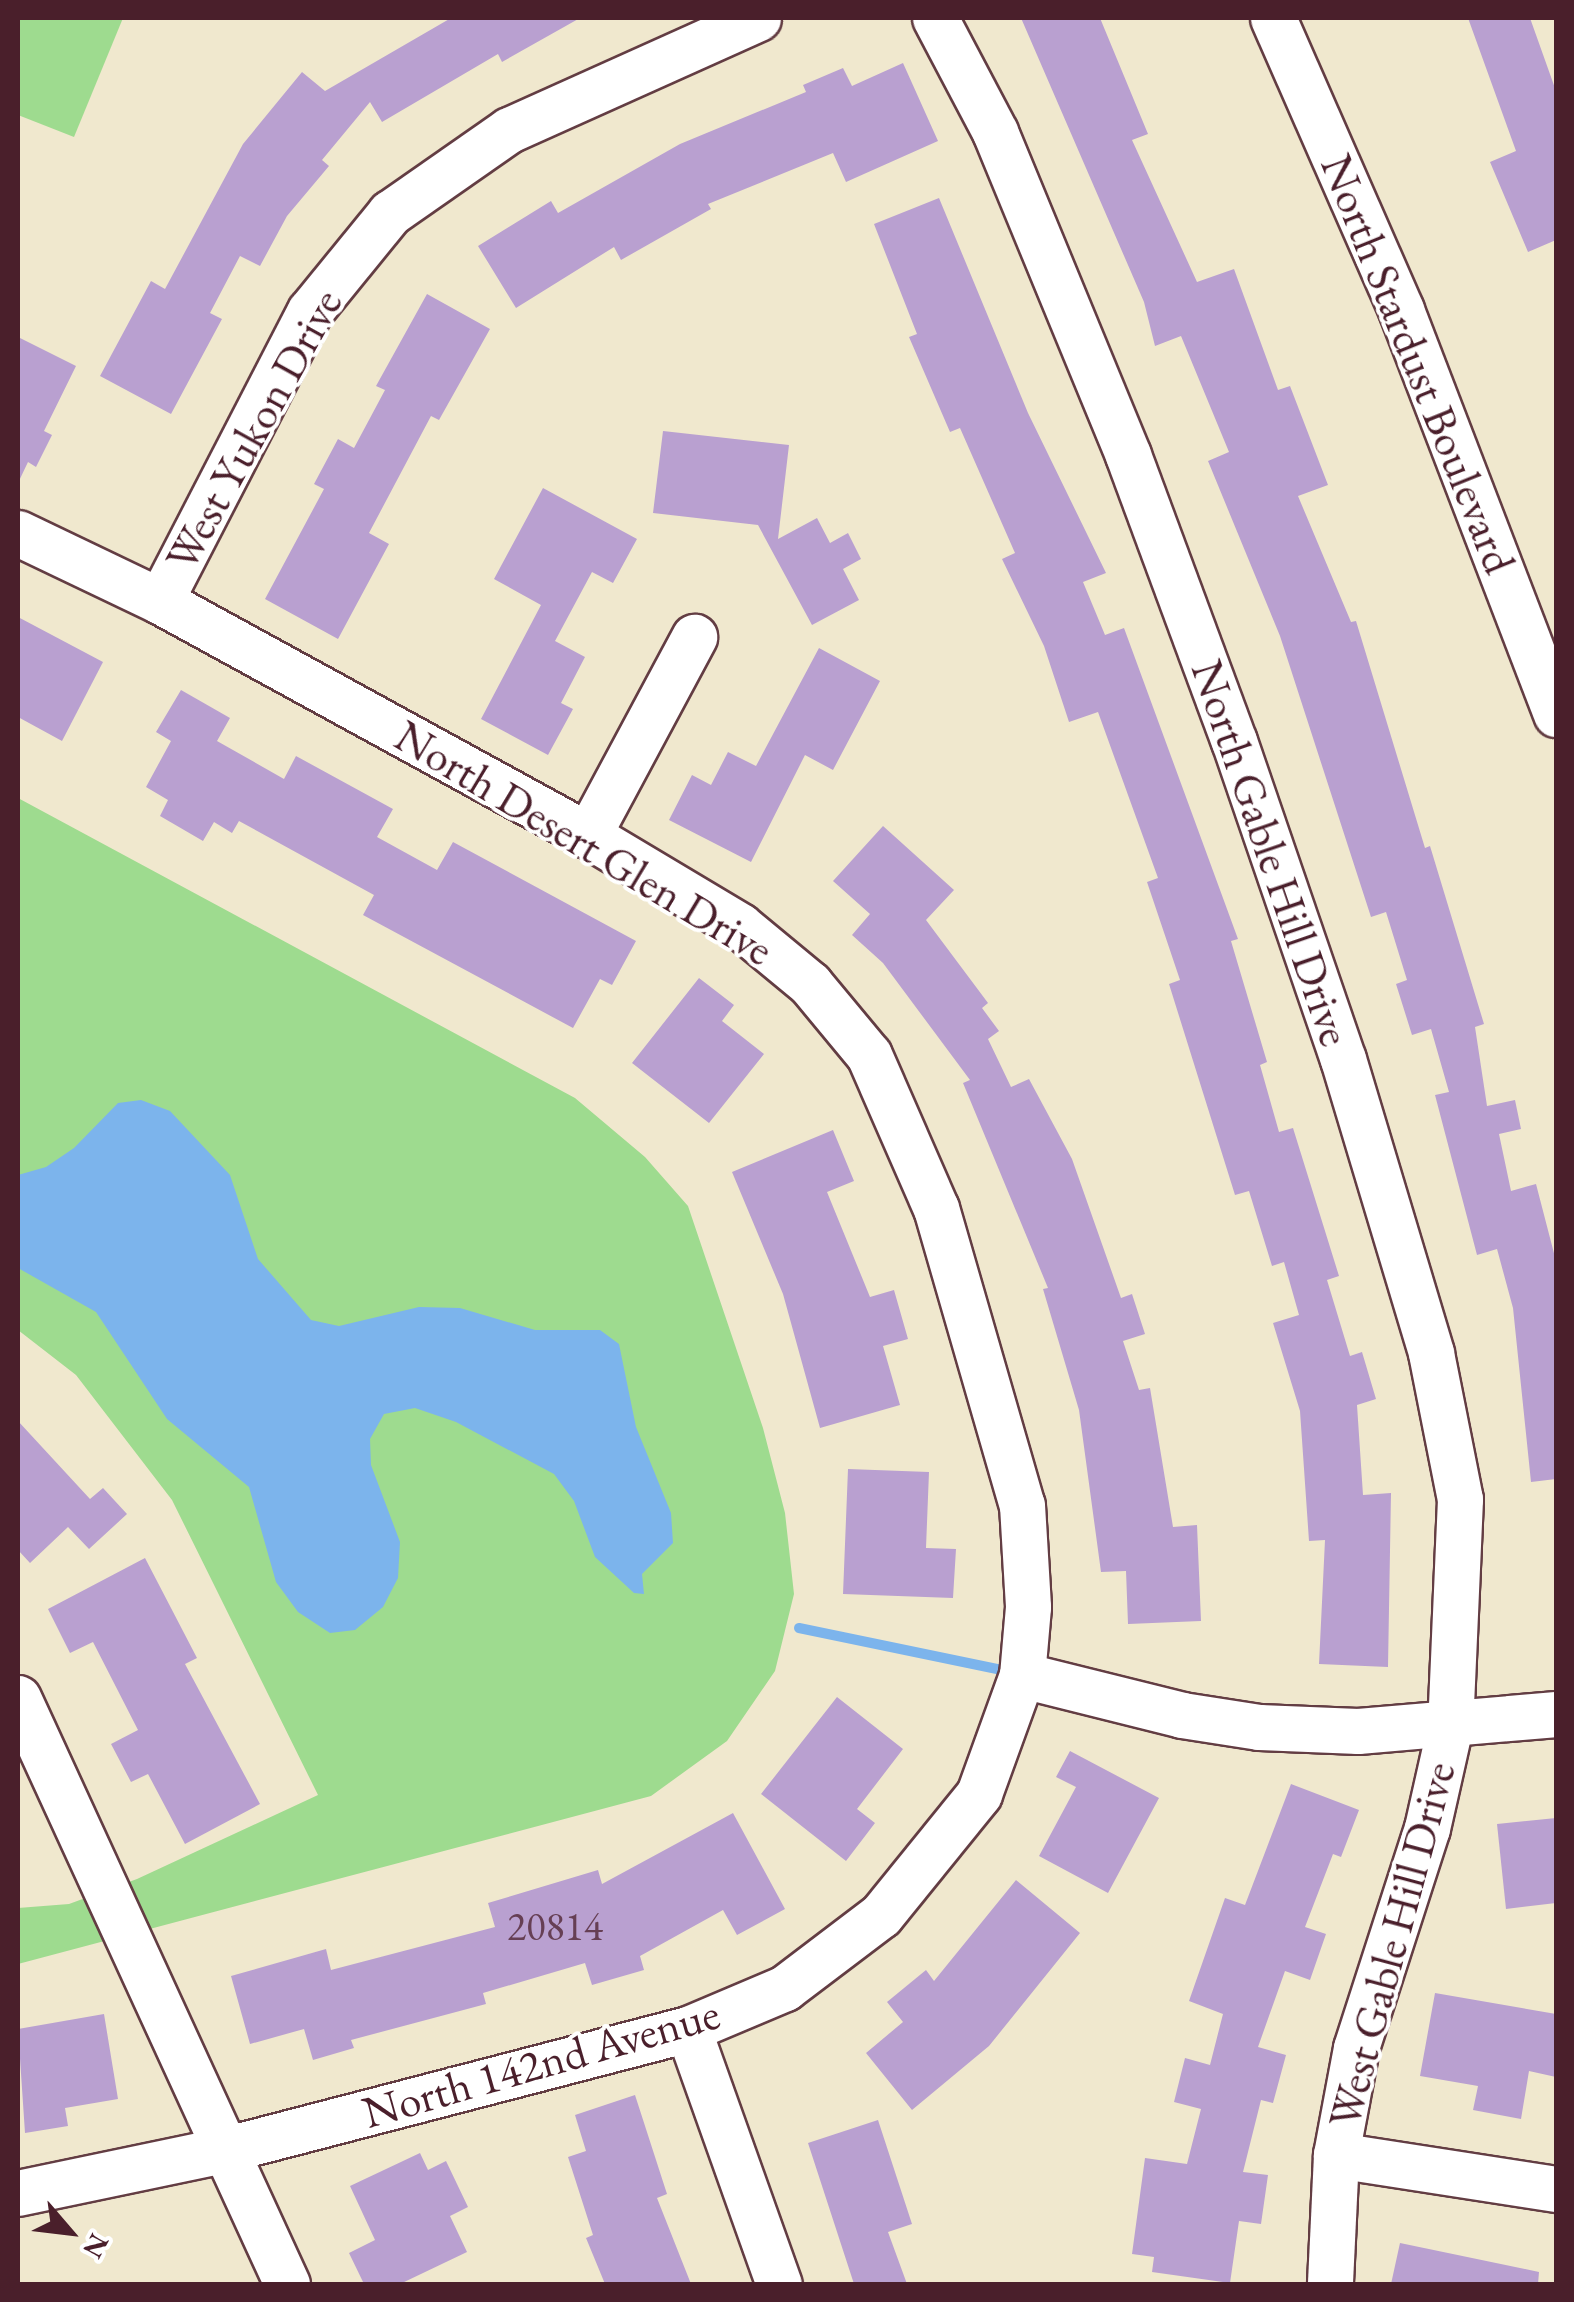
<!DOCTYPE html>
<style>
body{margin:0}
#map{position:relative;width:1574px;height:2302px;overflow:hidden;background:#f0e8ce;font-family:"EB Garamond",serif}
div>[style]{position:absolute}
.green>*{inset:0;background:#9edb8f}
.water>*{inset:0;background:#7cb4ec}
.stream>*{height:10px;margin:-5px;padding:0 5px;transform-origin:5px;border-radius:5px;background:#7cb4ec}
.building>*{inset:0;background:#b9a0d0}
.roads{filter:drop-shadow(2px 0 #633d43) drop-shadow(-2px 0 #633d43) drop-shadow(0 2px #633d43) drop-shadow(0 -2px #633d43)}
.minor>*{height:45px;margin:-22.5px;padding:0 22.5px;transform-origin:22.5px;border-radius:22.5px;background:#fff}
span{translate:-50% -50%;white-space:nowrap;text-align:center;line-height:1.15;-webkit-text-stroke:8px #fff;paint-order:stroke}
.number-label{font-size:40px;color:#663f54}
.number-label span{-webkit-text-stroke-width:0}
.street-label{font-size:45px;color:#4a1f2b}
.frame{position:absolute;inset:0;border:20px solid #4a1f2b;pointer-events:none}
.north{position:absolute;left:20px;top:2182px;width:100px;height:100px;-webkit-text-stroke:8px #fff;paint-order:stroke;rotate:118deg;font-size:28px;font-weight:700;line-height:40px;text-align:center;color:#4a1f2b}
.north::after{content:'';display:block;margin:auto;width:35px;height:45px;background:#4a1f2b;clip-path:polygon(50% 0,100% 100%,50% 72%,0 100%)}
</style>
<div id="map">
<div class="green">
<i style="clip-path:polygon(18px 18px,123px 18px,74px 137px,18px 115px)"></i>
<i style="clip-path:polygon(18px 798px,575px 1098px,645px 1157px,688px 1206px,763px 1428px,785px 1513px,794px 1594px,775px 1671px,727px 1741px,651px 1796px,18px 1964px,18px 1908px,69px 1904px,137px 1879px,318px 1795px,172px 1500px,76px 1375px,18px 1330px)"></i>
</div>
<div class="water">
<i style="clip-path:polygon(141px 1100px,170px 1111px,230px 1175px,258px 1259px,311px 1320px,339px 1326px,419px 1307px,460px 1308px,535px 1330px,600px 1330px,619px 1344px,636px 1427px,671px 1513px,673px 1543px,642px 1574px,644px 1594px,634px 1593px,595px 1557px,574px 1501px,554px 1474px,456px 1422px,415px 1408px,384px 1414px,370px 1439px,371px 1465px,400px 1542px,398px 1578px,383px 1607px,355px 1630px,330px 1633px,298px 1612px,276px 1582px,249px 1487px,167px 1419px,96px 1312px,18px 1268px,18px 1175px,46px 1167px,74px 1148px,118px 1103px)"></i>
</div>
<div class="stream">
<i style="left:799px;top:1628px;width:217px;rotate:11.7deg"></i>
</div>
<div class="building">
<i style="clip-path:polygon(451px 18px,580px 18px,502px 62px,498px 54px,382px 122px,370px 102px,322px 160px,329px 166px,287px 216px,260px 266px,240px 256px,210px 313px,222px 319px,171px 414px,100px 376px,151px 281px,165px 289px,243px 144px,302px 72px,325px 91px)"></i>
<i style="clip-path:polygon(1021px 18px,1100px 18px,1148px 134px,1132px 140px,1197px 282px,1234px 269px,1278px 390px,1290px 386px,1328px 485px,1298px 496px,1351px 622px,1356px 621px,1425px 848px,1430px 846px,1484px 1024px,1475px 1027px,1487px 1106px,1515px 1100px,1521px 1129px,1499px 1134px,1511px 1191px,1536px 1184px,1556px 1261px,1556px 1479px,1531px 1482px,1513px 1308px,1497px 1249px,1477px 1255px,1435px 1095px,1449px 1092px,1431px 1029px,1412px 1035px,1396px 984px,1407px 980px,1386px 912px,1371px 917px,1280px 636px,1208px 461px,1229px 452px,1181px 336px,1155px 346px,1144px 302px)"></i>
<i style="clip-path:polygon(1468px 18px,1530px 18px,1556px 91px,1556px 240px,1528px 252px,1490px 162px,1516px 151px)"></i>
<i style="clip-path:polygon(903px 63px,938px 141px,846px 182px,833px 153px,708px 204px,711px 209px,621px 260px,614px 247px,516px 308px,478px 246px,551px 201px,558px 213px,680px 144px,806px 92px,803px 85px,843px 68px,852px 86px)"></i>
<i style="clip-path:polygon(939px 198px,1028px 413px,1106px 573px,1083px 582px,1105px 635px,1124px 628px,1238px 939px,1231px 941px,1267px 1062px,1260px 1065px,1279px 1132px,1293px 1128px,1339px 1276px,1327px 1280px,1350px 1356px,1362px 1352px,1376px 1399px,1357px 1405px,1363px 1495px,1391px 1493px,1388px 1667px,1319px 1664px,1325px 1540px,1309px 1541px,1300px 1411px,1273px 1323px,1299px 1315px,1284px 1262px,1272px 1266px,1249px 1191px,1235px 1195px,1169px 984px,1180px 980px,1147px 882px,1158px 878px,1098px 712px,1069px 722px,1044px 646px,1002px 559px,1015px 553px,960px 428px,950px 432px,909px 337px,917px 334px,874px 224px)"></i>
<i style="clip-path:polygon(427px 294px,490px 329px,439px 420px,431px 416px,369px 533px,389px 544px,338px 639px,265px 599px,324px 489px,314px 484px,338px 439px,354px 448px,385px 390px,376px 386px)"></i>
<i style="clip-path:polygon(18px 337px,76px 366px,44px 431px,52px 435px,36px 467px,28px 462px,18px 483px)"></i>
<i style="clip-path:polygon(663px 431px,789px 445px,778px 539px,817px 518px,830px 543px,848px 533px,861px 559px,843px 569px,859px 600px,812px 625px,758px 525px,653px 513px)"></i>
<i style="clip-path:polygon(543px 488px,637px 539px,613px 583px,592px 572px,555px 641px,585px 657px,561px 703px,573px 709px,548px 755px,481px 719px,541px 605px,494px 579px)"></i>
<i style="clip-path:polygon(18px 617px,103px 662px,62px 741px,18px 717px)"></i>
<i style="clip-path:polygon(819px 648px,880px 681px,833px 770px,805px 755px,751px 862px,669px 820px,692px 775px,711px 785px,728px 752px,756px 766px)"></i>
<i style="clip-path:polygon(181px 690px,230px 718px,217px 741px,284px 779px,296px 756px,393px 809px,377px 837px,437px 870px,453px 842px,636px 941px,612px 985px,600px 979px,573px 1028px,363px 915px,374px 895px,239px 821px,232px 833px,214px 822px,203px 841px,160px 816px,168px 800px,146px 787px,171px 741px,156px 732px)"></i>
<i style="clip-path:polygon(883px 826px,954px 890px,926px 920px,988px 1003px,982px 1008px,999px 1031px,988px 1039px,1011px 1087px,1029px 1079px,1072px 1159px,1121px 1298px,1132px 1294px,1145px 1334px,1123px 1341px,1139px 1390px,1150px 1388px,1173px 1527px,1197px 1525px,1201px 1621px,1128px 1624px,1126px 1571px,1101px 1572px,1079px 1410px,1043px 1289px,1048px 1288px,963px 1083px,970px 1080px,883px 963px,852px 935px,870px 914px,833px 881px)"></i>
<i style="clip-path:polygon(699px 978px,734px 1005px,722px 1021px,764px 1054px,709px 1123px,632px 1063px)"></i>
<i style="clip-path:polygon(833px 1130px,854px 1181px,827px 1192px,870px 1297px,894px 1290px,908px 1339px,883px 1346px,900px 1405px,820px 1428px,783px 1294px,732px 1172px)"></i>
<i style="clip-path:polygon(18px 1421px,90px 1499px,103px 1488px,127px 1514px,89px 1549px,68px 1527px,30px 1563px,18px 1550px)"></i>
<i style="clip-path:polygon(848px 1469px,929px 1472px,926px 1548px,956px 1549px,953px 1598px,843px 1594px)"></i>
<i style="clip-path:polygon(145px 1558px,197px 1658px,185px 1664px,260px 1804px,185px 1844px,148px 1774px,131px 1782px,111px 1744px,138px 1730px,93px 1642px,70px 1653px,48px 1609px)"></i>
<i style="clip-path:polygon(837px 1697px,903px 1749px,857px 1809px,875px 1823px,846px 1861px,761px 1794px)"></i>
<i style="clip-path:polygon(1070px 1751px,1159px 1798px,1108px 1893px,1039px 1856px,1076px 1787px,1056px 1777px)"></i>
<i style="clip-path:polygon(1291px 1784px,1359px 1810px,1341px 1857px,1333px 1854px,1305px 1927px,1326px 1934px,1310px 1980px,1285px 1971px,1258px 2047px,1286px 2055px,1273px 2103px,1261px 2100px,1243px 2172px,1268px 2175px,1261px 2224px,1239px 2221px,1230px 2283px,1152px 2272px,1154px 2257px,1132px 2254px,1145px 2158px,1187px 2164px,1201px 2109px,1174px 2102px,1185px 2058px,1210px 2065px,1223px 2014px,1189px 2001px,1225px 1898px,1245px 1905px)"></i>
<i style="clip-path:polygon(733px 1813px,785px 1909px,737px 1935px,723px 1910px,640px 1956px,644px 1970px,592px 1985px,585px 1963px,483px 1993px,486px 2004px,351px 2040px,354px 2048px,313px 2060px,304px 2029px,250px 2044px,231px 1976px,326px 1949px,331px 1970px,495px 1927px,488px 1903px,598px 1870px,602px 1884px)"></i>
<i style="clip-path:polygon(1556px 1818px,1556px 1903px,1506px 1909px,1497px 1824px)"></i>
<i style="clip-path:polygon(1016px 1880px,1080px 1933px,989px 2046px,912px 2110px,866px 2053px,903px 2022px,887px 2002px,926px 1970px,934px 1981px)"></i>
<i style="clip-path:polygon(1435px 1993px,1556px 2014px,1556px 2077px,1529px 2071px,1521px 2119px,1473px 2110px,1478px 2086px,1420px 2076px)"></i>
<i style="clip-path:polygon(104px 2014px,118px 2099px,65px 2108px,68px 2126px,25px 2133px,18px 2029px)"></i>
<i style="clip-path:polygon(635px 2095px,667px 2194px,657px 2198px,691px 2284px,605px 2284px,586px 2238px,593px 2235px,568px 2157px,586px 2151px,575px 2115px)"></i>
<i style="clip-path:polygon(878px 2120px,912px 2224px,888px 2232px,907px 2284px,854px 2284px,808px 2143px)"></i>
<i style="clip-path:polygon(420px 2153px,428px 2170px,446px 2161px,468px 2207px,450px 2216px,467px 2252px,400px 2284px,364px 2284px,349px 2253px,375px 2240px,350px 2186px)"></i>
<i style="clip-path:polygon(1400px 2243px,1539px 2272px,1538px 2284px,1391px 2284px)"></i>
</div>
<div class="roads">
<div class="minor">
<i style="left:935px;top:18px;width:129px;rotate:62.2deg"></i>
<i style="left:995px;top:132px;width:349px;rotate:67.6deg"></i>
<i style="left:1128px;top:455px;width:305px;rotate:69.7deg"></i>
<i style="left:1234px;top:741px;width:336px;rotate:71.1deg"></i>
<i style="left:1343px;top:1059px;width:307px;rotate:73.3deg"></i>
<i style="left:1431px;top:1353px;width:149px;rotate:78.8deg"></i>
<i style="left:1460px;top:1499px;width:227px;rotate:92.5deg"></i>
<i style="left:1450px;top:1726px;width:105px;rotate:102.7deg"></i>
<i style="left:1427px;top:1828px;width:231px;rotate:107.9deg"></i>
<i style="left:1356px;top:2048px;width:109px;rotate:100.6deg"></i>
<i style="left:1336px;top:2155px;width:129px;rotate:92.7deg"></i>
<i style="left:1273px;top:18px;width:319px;rotate:66.3deg"></i>
<i style="left:1401px;top:310px;width:433px;rotate:69deg"></i>
<i style="left:18px;top:533px;width:157px;rotate:25.6deg"></i>
<i style="left:160px;top:601px;width:488px;rotate:28.7deg"></i>
<i style="left:588px;top:835px;width:177px;rotate:30.9deg"></i>
<i style="left:740px;top:926px;width:91px;rotate:39.6deg"></i>
<i style="left:810px;top:984px;width:92px;rotate:50.3deg"></i>
<i style="left:869px;top:1055px;width:167px;rotate:66.4deg"></i>
<i style="left:936px;top:1208px;width:309px;rotate:73.9deg"></i>
<i style="left:1022px;top:1505px;width:102px;rotate:86.6deg"></i>
<i style="left:1028px;top:1607px;width:68px;rotate:95deg"></i>
<i style="left:1022px;top:1675px;width:127px;rotate:109.9deg"></i>
<i style="left:979px;top:1794px;width:156px;rotate:129deg"></i>
<i style="left:881px;top:1915px;width:121px;rotate:142.8deg"></i>
<i style="left:785px;top:1988px;width:105px;rotate:157.1deg"></i>
<i style="left:688px;top:2029px;width:475px;rotate:165.4deg"></i>
<i style="left:228px;top:2149px;width:215px;rotate:168.2deg"></i>
<i style="left:160px;top:601px;width:326px;rotate:-62.7deg"></i>
<i style="left:310px;top:311px;width:127px;rotate:-50.8deg"></i>
<i style="left:390px;top:213px;width:145px;rotate:-34.9deg"></i>
<i style="left:509px;top:130px;width:273px;rotate:-24.2deg"></i>
<i style="left:588px;top:835px;width:225px;rotate:-61.8deg"></i>
<i style="left:1022px;top:1675px;width:165px;rotate:14deg"></i>
<i style="left:1182px;top:1715px;width:78px;rotate:8.9deg"></i>
<i style="left:1259px;top:1727px;width:99px;rotate:2.3deg"></i>
<i style="left:1358px;top:1731px;width:199px;rotate:-4.9deg"></i>
<i style="left:18px;top:1698px;width:645px;rotate:65.34deg"></i>
<i style="left:688px;top:2029px;width:271px;rotate:70.4deg"></i>
<i style="left:1336px;top:2155px;width:223px;rotate:8.8deg"></i>
</div>
</div>
<div class="number-label">
<span style="left:555px;top:1926px">20814</span>
</div>
<div class="street-label">
<span style="left:1418px;top:364px;rotate:68deg">North Stardust Boulevard</span>
<span style="left:254px;top:430px;rotate:-61deg">West Yukon Drive</span>
<span style="left:584px;top:843px;rotate:31deg">North Desert Glen Drive</span>
<span style="left:1271px;top:853px;rotate:71deg">North Gable Hill Drive</span>
<span style="left:1392px;top:1945px;rotate:-75deg">West Gable Hill Drive</span>
<span style="left:541px;top:2063px;rotate:-16deg">North 142nd Avenue</span>
</div>
<div class="frame"></div>
<div class="north">N</div>
</div>
